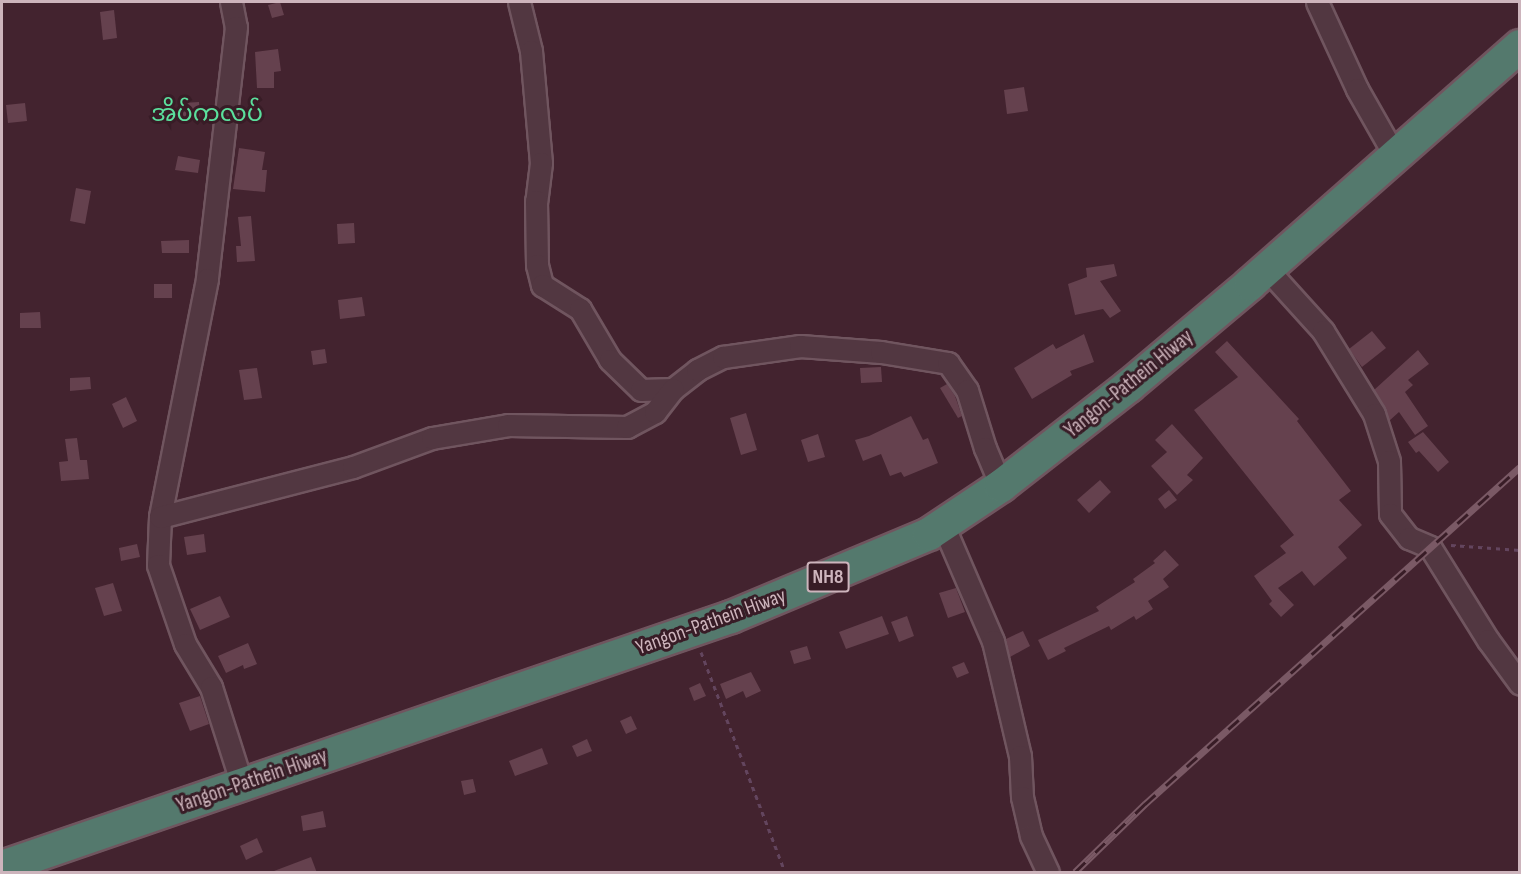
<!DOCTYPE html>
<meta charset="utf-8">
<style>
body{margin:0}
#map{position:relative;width:1521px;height:874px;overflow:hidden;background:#43232f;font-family:"Sofia Sans Condensed","Noto Sans Myanmar",sans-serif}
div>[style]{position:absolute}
.building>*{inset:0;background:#65414e}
.path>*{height:3px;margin-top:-1.5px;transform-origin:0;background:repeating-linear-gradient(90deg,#63455e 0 4.5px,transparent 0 9px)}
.roads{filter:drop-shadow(2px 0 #70555f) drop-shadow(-2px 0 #70555f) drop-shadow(0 2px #70555f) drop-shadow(0 -2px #70555f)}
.minor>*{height:21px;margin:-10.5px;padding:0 10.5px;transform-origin:10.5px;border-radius:10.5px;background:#523741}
.highway>*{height:32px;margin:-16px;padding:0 16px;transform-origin:16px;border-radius:16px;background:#54796d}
.rail>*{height:7px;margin-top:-3.5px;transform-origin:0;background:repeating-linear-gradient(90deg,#381c26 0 14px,#7a5965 0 28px);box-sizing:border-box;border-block:2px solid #7a5965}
span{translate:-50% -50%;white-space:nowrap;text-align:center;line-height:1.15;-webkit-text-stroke:6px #381c26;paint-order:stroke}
.shield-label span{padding:2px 4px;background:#381c26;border:2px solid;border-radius:4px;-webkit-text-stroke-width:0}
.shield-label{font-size:20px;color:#cdb4bc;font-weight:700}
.street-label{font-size:21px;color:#cdb4bc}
.quarter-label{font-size:24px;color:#5be09d}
.frame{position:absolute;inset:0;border:3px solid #cdb4bc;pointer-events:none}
</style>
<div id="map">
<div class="building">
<i style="clip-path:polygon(280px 2px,284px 15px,272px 18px,268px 5px)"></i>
<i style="clip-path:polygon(114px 10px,117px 38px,103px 40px,100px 12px)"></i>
<i style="clip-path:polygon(278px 49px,281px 71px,274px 72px,274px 88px,257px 88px,255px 52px)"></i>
<i style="clip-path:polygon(1024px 87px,1028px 111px,1007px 114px,1004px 90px)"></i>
<i style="clip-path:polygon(199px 102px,200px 117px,183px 118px,182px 103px)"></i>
<i style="clip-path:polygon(25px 103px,27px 121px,8px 123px,6px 105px)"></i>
<i style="clip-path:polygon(239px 148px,265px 152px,262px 170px,267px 170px,265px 192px,233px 189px)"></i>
<i style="clip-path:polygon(178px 156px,200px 160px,198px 173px,175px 170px)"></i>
<i style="clip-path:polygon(76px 188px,91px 191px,85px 224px,70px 221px)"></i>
<i style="clip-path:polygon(251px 216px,255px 261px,237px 262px,236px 246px,241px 246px,238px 217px)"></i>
<i style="clip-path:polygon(354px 223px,355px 243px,338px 244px,337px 224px)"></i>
<i style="clip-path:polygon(189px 240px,189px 253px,162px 253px,161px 241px)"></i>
<i style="clip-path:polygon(1114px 264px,1117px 276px,1100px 281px,1121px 311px,1110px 318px,1103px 309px,1075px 315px,1068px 284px,1087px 277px,1086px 268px)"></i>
<i style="clip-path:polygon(154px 284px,172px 284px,172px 298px,154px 298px)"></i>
<i style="clip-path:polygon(362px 297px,365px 316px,340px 319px,338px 300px)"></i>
<i style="clip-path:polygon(40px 312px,41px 328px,20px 328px,20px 313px)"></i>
<i style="clip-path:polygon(1372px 331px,1386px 348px,1362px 367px,1349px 349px)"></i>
<i style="clip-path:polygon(1084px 334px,1094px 362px,1070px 371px,1072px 375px,1032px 399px,1014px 368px,1053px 344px,1056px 349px)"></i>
<i style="clip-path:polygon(1227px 341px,1299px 419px,1297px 421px,1351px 491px,1339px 500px,1362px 525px,1338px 547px,1347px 558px,1314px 586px,1302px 571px,1278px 588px,1294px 605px,1281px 617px,1269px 604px,1272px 601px,1254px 576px,1286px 553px,1280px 546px,1294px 535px,1194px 410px,1238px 377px,1215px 352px)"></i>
<i style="clip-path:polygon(325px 349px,327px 363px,313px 365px,311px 351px)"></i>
<i style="clip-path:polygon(1418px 350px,1429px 364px,1408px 380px,1413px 385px,1405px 392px,1428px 426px,1415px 435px,1399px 412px,1389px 421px,1374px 390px)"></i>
<i style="clip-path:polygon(881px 367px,882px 382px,861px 383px,860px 368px)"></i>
<i style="clip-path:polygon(257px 368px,262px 398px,244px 400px,239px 370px)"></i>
<i style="clip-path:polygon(90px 377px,91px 389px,70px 391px,70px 378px)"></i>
<i style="clip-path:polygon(947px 384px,955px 396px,962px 416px,958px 418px,940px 388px)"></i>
<i style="clip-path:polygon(126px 397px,137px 421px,123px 428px,112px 404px)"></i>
<i style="clip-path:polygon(746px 413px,757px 450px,741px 455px,730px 418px)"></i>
<i style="clip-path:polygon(911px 416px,923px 440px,928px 438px,938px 463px,904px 477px,901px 472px,890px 476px,881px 454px,863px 461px,855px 440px,869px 436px)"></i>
<i style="clip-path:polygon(1172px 424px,1203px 458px,1187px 475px,1193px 480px,1177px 495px,1151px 466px,1167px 452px,1155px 440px)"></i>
<i style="clip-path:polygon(1423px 432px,1449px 462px,1438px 472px,1419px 451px,1416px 453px,1408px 442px)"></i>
<i style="clip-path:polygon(818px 434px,825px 457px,808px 462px,801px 440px)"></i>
<i style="clip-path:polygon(77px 438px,80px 460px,87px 460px,89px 479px,61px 481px,59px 462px,68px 461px,65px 439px)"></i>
<i style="clip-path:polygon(1100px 480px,1111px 492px,1089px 513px,1077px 500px)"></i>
<i style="clip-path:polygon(1169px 490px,1177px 500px,1165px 509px,1158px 499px)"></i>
<i style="clip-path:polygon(204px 534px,206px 552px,187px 555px,184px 537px)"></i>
<i style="clip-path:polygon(137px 544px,140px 557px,121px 561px,119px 548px)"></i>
<i style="clip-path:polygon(1165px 550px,1179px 565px,1163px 579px,1169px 587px,1148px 601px,1153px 609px,1136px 620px,1134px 616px,1111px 630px,1109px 626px,1064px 648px,1066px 651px,1048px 660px,1038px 640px,1099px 611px,1096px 607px,1135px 582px,1133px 579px,1155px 563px,1153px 561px)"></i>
<i style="clip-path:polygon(113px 583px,122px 611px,104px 616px,95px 588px)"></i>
<i style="clip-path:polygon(956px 588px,965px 612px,948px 618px,939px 593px)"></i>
<i style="clip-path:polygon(220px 596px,230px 617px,200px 630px,190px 609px)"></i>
<i style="clip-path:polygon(882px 616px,889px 634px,846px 649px,839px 632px)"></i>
<i style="clip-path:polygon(907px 616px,914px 636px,899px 642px,891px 622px)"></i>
<i style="clip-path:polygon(1023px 631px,1030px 646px,1010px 657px,1006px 639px)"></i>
<i style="clip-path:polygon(248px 643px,257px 664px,244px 669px,243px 665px,226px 673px,218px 656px)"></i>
<i style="clip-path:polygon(807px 646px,811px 659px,794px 664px,790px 651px)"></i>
<i style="clip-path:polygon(964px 662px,969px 673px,957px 678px,952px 667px)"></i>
<i style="clip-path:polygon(751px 672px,761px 691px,746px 698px,743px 691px,726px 699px,720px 684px)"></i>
<i style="clip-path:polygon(700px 683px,706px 696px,694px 701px,689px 688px)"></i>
<i style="clip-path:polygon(200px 696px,209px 724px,190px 731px,179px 703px)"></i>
<i style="clip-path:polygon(631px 716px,637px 729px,626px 734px,620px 721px)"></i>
<i style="clip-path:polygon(587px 739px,592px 751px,577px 757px,572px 746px)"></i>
<i style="clip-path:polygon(542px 748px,548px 764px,515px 776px,509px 761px)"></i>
<i style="clip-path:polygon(473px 779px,476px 792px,464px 795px,461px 781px)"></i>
<i style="clip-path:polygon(323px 811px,326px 827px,303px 831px,301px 816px)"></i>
<i style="clip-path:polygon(257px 838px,263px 852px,246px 860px,240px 846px)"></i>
<i style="clip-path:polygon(311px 857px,317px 873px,274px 873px,274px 871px)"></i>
</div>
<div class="path">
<i style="left:1451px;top:545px;width:69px;rotate:4.1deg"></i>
<i style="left:701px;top:652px;width:235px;rotate:69.1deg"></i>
</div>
<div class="roads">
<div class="minor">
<i style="left:231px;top:2px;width:25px;rotate:79deg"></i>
<i style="left:236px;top:27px;width:254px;rotate:96.6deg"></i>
<i style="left:207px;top:279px;width:243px;rotate:101.2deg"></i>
<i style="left:160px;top:517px;width:48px;rotate:92.4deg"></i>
<i style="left:158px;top:565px;width:83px;rotate:71.1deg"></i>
<i style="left:185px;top:644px;width:50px;rotate:58.8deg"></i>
<i style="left:211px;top:687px;width:103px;rotate:72.4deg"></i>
<i style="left:519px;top:2px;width:50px;rotate:76.2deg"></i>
<i style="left:531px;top:51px;width:112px;rotate:84.9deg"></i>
<i style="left:541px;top:163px;width:38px;rotate:97deg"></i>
<i style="left:536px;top:201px;width:64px;rotate:89.1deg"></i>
<i style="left:537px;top:265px;width:21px;rotate:76deg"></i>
<i style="left:542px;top:285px;width:45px;rotate:32.3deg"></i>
<i style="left:580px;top:309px;width:59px;rotate:59.5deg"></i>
<i style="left:610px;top:360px;width:43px;rotate:44.1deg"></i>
<i style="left:641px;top:390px;width:32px;rotate:-2deg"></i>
<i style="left:673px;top:389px;width:31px;rotate:-38deg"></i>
<i style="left:697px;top:370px;width:29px;rotate:-27deg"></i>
<i style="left:723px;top:357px;width:78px;rotate:-8.1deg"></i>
<i style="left:800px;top:346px;width:81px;rotate:4.2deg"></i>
<i style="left:881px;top:352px;width:68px;rotate:9.3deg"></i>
<i style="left:948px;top:363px;width:33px;rotate:55deg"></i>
<i style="left:967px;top:390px;width:61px;rotate:72.8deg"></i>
<i style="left:985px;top:448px;width:41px;rotate:67.2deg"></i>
<i style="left:1317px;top:2px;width:96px;rotate:65.3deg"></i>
<i style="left:1357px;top:89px;width:77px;rotate:60.4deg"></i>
<i style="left:1267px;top:269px;width:84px;rotate:47.9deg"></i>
<i style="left:1323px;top:331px;width:97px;rotate:58.4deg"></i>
<i style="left:1374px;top:414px;width:49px;rotate:72.3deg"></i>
<i style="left:1389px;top:461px;width:53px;rotate:88.9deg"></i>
<i style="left:1390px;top:514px;width:31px;rotate:52deg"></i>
<i style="left:1409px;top:538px;width:23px;rotate:23deg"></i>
<i style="left:1430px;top:547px;width:110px;rotate:58.1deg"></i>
<i style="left:1488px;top:640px;width:54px;rotate:54deg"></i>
<i style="left:160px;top:517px;width:199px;rotate:-14.5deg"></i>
<i style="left:353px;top:467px;width:84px;rotate:-20.2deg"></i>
<i style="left:432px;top:438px;width:77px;rotate:-9.7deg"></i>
<i style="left:508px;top:425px;width:119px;rotate:1deg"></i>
<i style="left:627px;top:427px;width:32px;rotate:-28deg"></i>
<i style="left:655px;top:412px;width:29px;rotate:-52deg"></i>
<i style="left:943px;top:525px;width:126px;rotate:66.7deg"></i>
<i style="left:993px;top:641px;width:118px;rotate:76.8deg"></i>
<i style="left:1020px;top:756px;width:41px;rotate:87.2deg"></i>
<i style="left:1022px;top:797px;width:40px;rotate:77deg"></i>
<i style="left:1031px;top:836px;width:40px;rotate:65deg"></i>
</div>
<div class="highway">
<i style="left:2px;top:867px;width:771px;rotate:-18.93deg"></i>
<i style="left:731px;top:617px;width:215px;rotate:-22.7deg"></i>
<i style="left:929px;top:534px;width:87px;rotate:-33.7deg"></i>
<i style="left:1001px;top:486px;width:162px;rotate:-38deg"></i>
<i style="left:1129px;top:386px;width:158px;rotate:-40.1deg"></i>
<i style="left:1250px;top:284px;width:360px;rotate:-41.4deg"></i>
</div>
</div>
<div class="rail">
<i style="left:1075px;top:872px;width:98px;rotate:-44.2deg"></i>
<i style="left:1145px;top:804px;width:504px;rotate:-41.94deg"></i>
</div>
<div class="shield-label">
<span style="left:828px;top:577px">NH8</span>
</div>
<div class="street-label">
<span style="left:1129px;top:384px;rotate:-39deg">Yangon-Pathein Hiway</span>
<span style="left:711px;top:622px;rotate:-20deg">Yangon-Pathein Hiway</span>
<span style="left:252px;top:781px;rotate:-19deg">Yangon-Pathein Hiway</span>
</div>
<div class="quarter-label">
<span style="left:207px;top:114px">အိပ်ကလပ်</span>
</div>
<div class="frame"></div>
</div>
